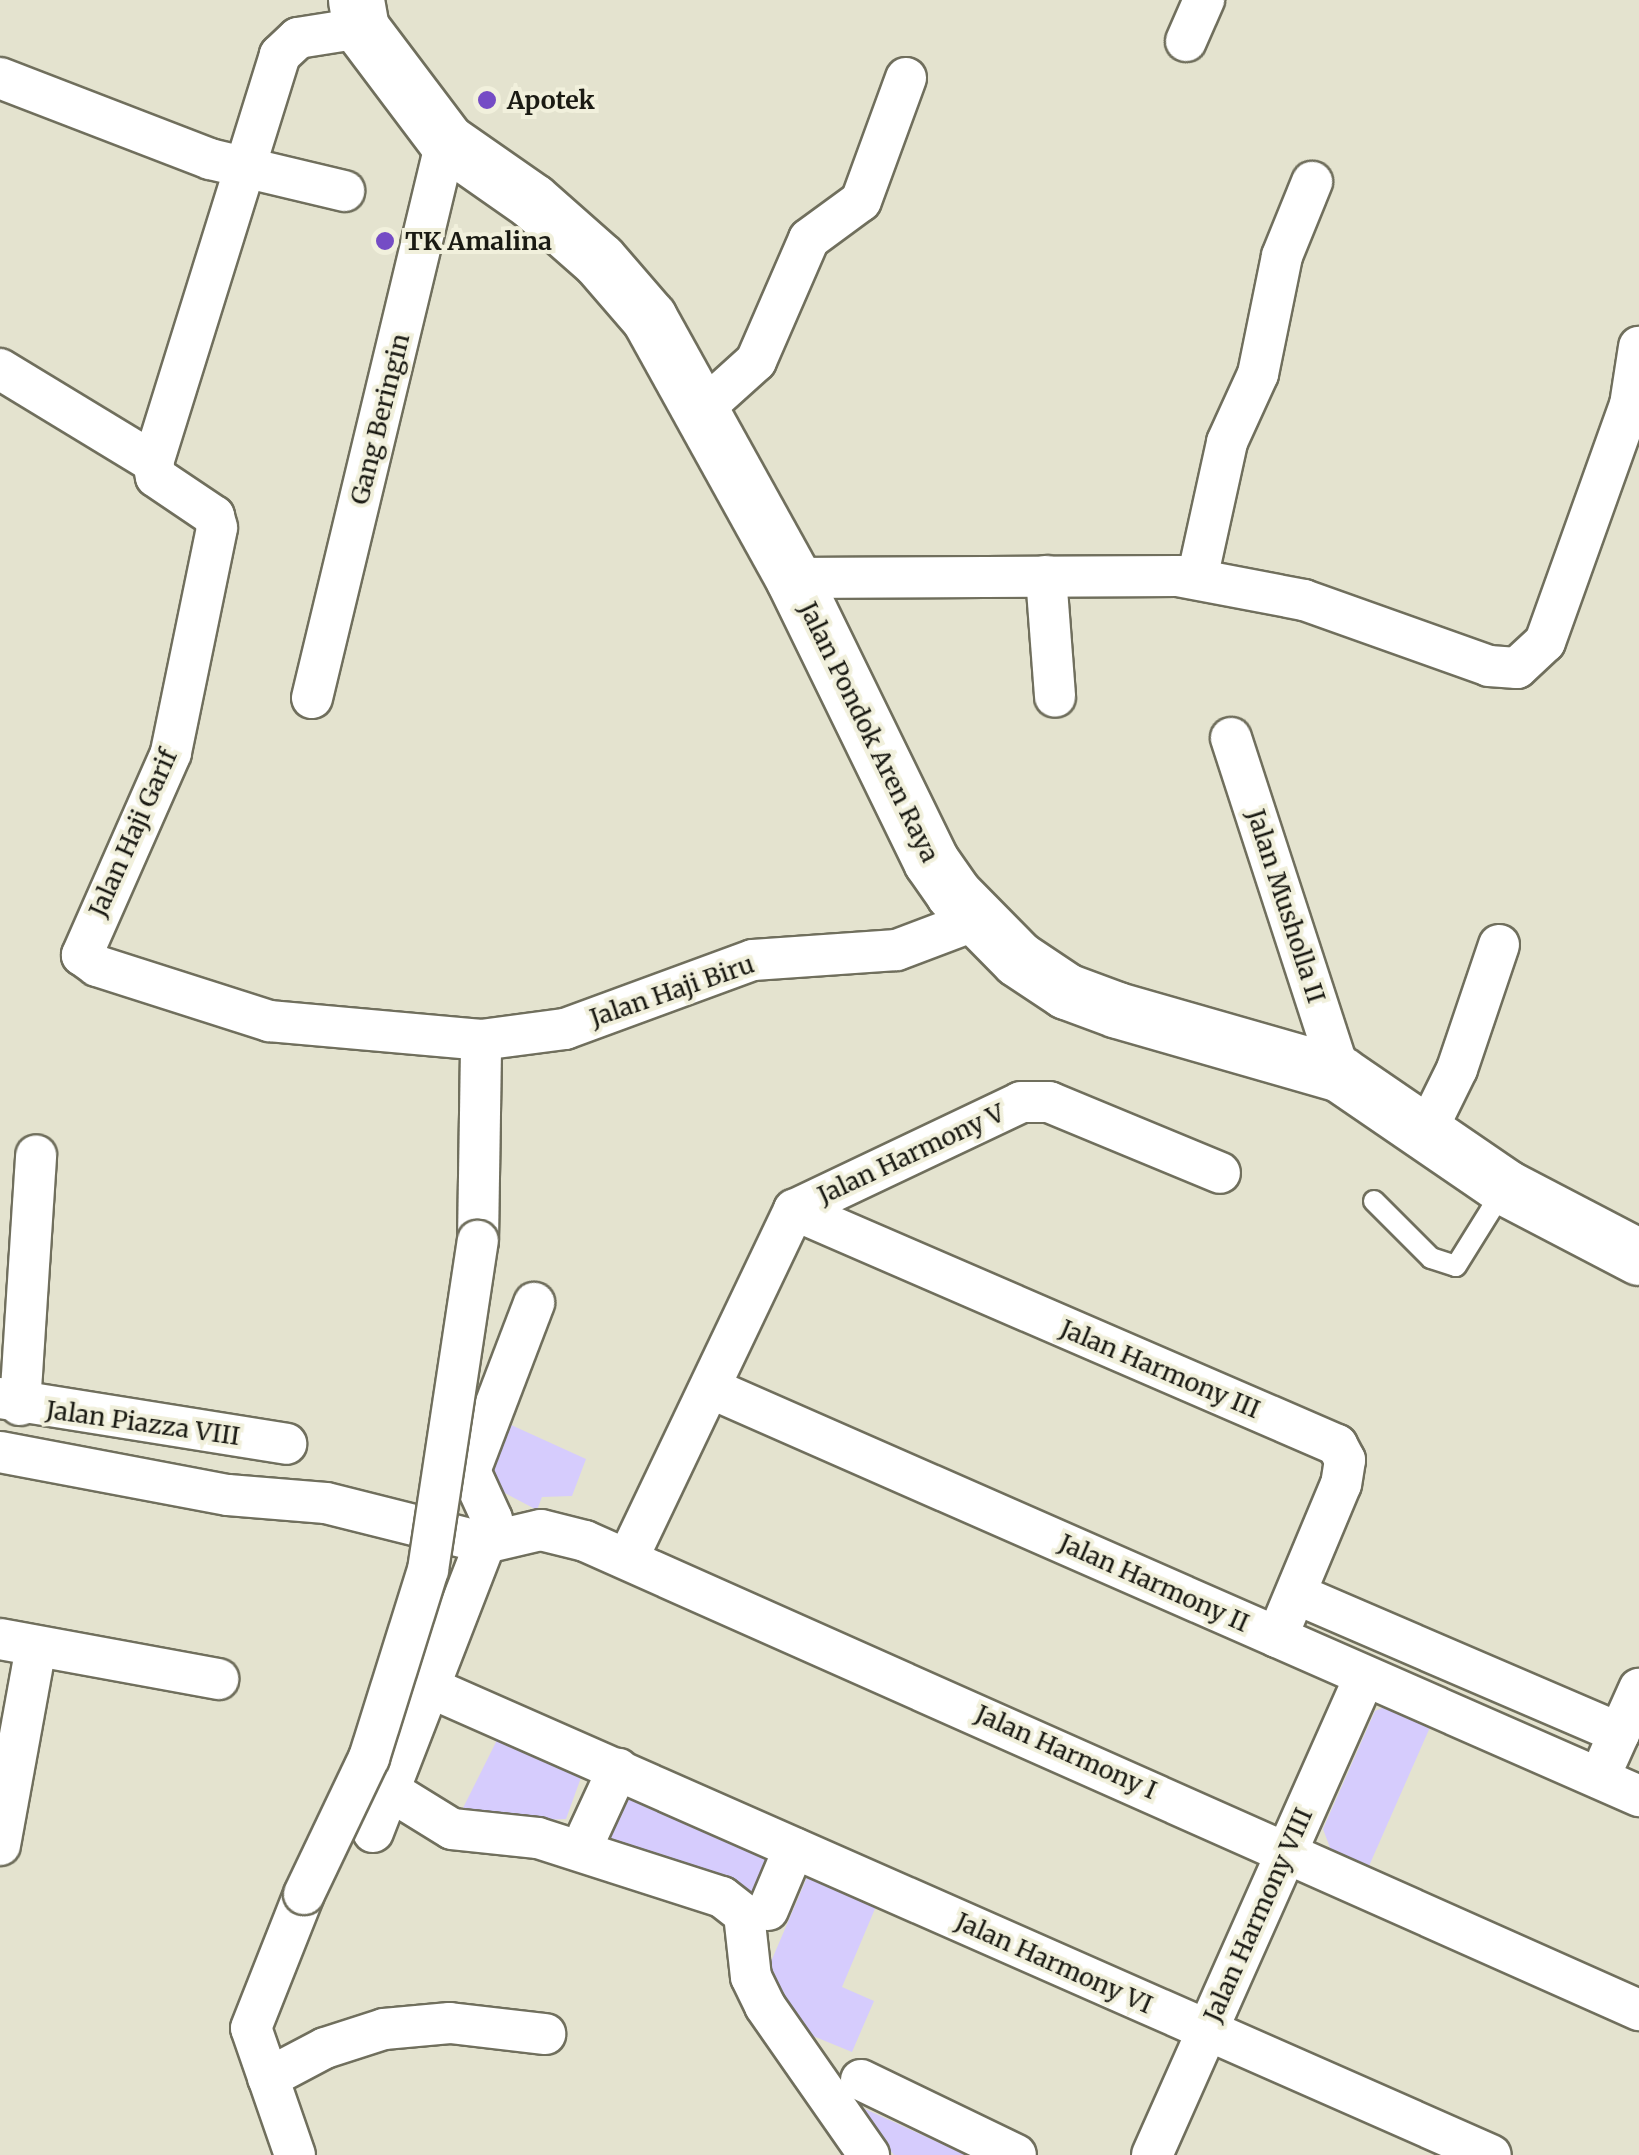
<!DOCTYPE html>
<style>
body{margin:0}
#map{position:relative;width:1639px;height:2155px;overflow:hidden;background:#e4e3cf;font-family:Merriweather,serif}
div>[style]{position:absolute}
.green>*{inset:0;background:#d6ccfd}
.roads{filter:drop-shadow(2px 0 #706f5d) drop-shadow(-2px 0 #706f5d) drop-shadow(0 2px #706f5d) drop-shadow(0 -2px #706f5d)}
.service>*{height:20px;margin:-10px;padding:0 10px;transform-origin:10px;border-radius:10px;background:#fff}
.minor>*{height:40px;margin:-20px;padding:0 20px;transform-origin:20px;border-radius:20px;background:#fff}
.secondary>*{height:55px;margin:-27.5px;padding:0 27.5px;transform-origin:27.5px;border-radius:27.5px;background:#fff}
.bridges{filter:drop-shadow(2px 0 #706f5d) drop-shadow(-2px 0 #706f5d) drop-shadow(0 2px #706f5d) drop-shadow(0 -2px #706f5d)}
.minor-bridge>*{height:40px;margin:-20px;padding:0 20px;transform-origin:20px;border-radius:20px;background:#fff}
.dots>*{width:28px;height:28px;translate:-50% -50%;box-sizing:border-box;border:5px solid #f1f0dc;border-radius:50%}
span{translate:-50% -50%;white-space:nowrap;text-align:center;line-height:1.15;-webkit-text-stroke:8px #f1f0dc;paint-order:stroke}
.poi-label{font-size:25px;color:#1a1a13;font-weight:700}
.left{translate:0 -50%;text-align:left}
.street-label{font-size:25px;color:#1a1a13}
</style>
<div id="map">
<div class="green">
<i style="clip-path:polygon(509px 1424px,586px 1459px,572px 1496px,542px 1497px,537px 1510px,503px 1492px,490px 1468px)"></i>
<i style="clip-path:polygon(1386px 1706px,1431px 1725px,1369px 1866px,1332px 1853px,1323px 1829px,1375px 1711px)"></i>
<i style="clip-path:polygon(499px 1736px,583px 1772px,566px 1819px,492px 1822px,462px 1810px)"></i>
<i style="clip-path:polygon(623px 1789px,765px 1852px,770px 1866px,761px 1891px,751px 1895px,600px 1838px)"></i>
<i style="clip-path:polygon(808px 1875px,877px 1904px,842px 1987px,874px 2001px,852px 2052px,813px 2036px,767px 1971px)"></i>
<i style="clip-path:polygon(852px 2103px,966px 2155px,894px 2155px)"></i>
</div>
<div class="roads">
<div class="service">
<i style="left:1374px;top:1201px;width:81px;rotate:45deg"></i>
<i style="left:1431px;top:1258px;width:26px;rotate:18deg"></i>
<i style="left:1456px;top:1266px;width:91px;rotate:-58.1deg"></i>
</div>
<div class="minor">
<i style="left:361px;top:28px;width:64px;rotate:171deg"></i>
<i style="left:298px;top:38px;width:25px;rotate:137deg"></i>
<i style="left:280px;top:55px;width:426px;rotate:107.3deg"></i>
<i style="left:153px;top:462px;width:15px;rotate:79deg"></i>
<i style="left:156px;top:477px;width:70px;rotate:33.9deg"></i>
<i style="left:214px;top:516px;width:12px;rotate:76deg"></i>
<i style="left:217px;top:528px;width:230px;rotate:101.6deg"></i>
<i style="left:171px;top:753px;width:221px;rotate:113.8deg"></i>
<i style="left:82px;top:955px;width:19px;rotate:36deg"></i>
<i style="left:97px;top:966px;width:181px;rotate:17.7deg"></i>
<i style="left:269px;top:1021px;width:213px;rotate:5.1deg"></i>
<i style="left:481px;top:1040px;width:85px;rotate:-7.5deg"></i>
<i style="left:565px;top:1029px;width:200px;rotate:-20.2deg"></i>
<i style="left:753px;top:960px;width:144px;rotate:-4deg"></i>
<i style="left:897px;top:950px;width:88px;rotate:-20.7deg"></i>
<i style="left:1186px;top:41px;width:45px;rotate:-66.3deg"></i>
<i style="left:0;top:78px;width:225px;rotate:21.1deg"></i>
<i style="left:210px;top:159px;width:138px;rotate:13.4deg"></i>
<i style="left:0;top:369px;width:179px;rotate:31.3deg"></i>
<i style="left:704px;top:408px;width:70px;rotate:-42.1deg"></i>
<i style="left:756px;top:361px;width:133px;rotate:-66.5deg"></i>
<i style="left:809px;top:239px;width:64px;rotate:-36.2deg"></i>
<i style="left:861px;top:201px;width:131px;rotate:-69.9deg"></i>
<i style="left:1046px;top:576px;width:121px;rotate:85.7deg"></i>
<i style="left:793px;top:578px;width:385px;rotate:-0.3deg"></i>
<i style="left:1178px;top:576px;width:128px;rotate:10.8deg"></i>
<i style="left:1304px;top:600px;width:196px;rotate:19.6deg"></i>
<i style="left:1489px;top:666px;width:28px;rotate:4deg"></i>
<i style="left:1517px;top:668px;width:38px;rotate:-43deg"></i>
<i style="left:1545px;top:642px;width:252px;rotate:-70.3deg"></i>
<i style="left:1630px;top:405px;width:59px;rotate:-81.2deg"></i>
<i style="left:1197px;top:579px;width:140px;rotate:-77.6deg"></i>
<i style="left:1227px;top:442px;width:75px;rotate:-65.5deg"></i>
<i style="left:1258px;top:374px;width:120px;rotate:-78.5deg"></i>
<i style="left:1282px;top:256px;width:80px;rotate:-67.9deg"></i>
<i style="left:312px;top:698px;width:573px;rotate:-76.47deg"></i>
<i style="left:1231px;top:738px;width:353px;rotate:72deg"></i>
<i style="left:1427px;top:1130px;width:68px;rotate:-63.8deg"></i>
<i style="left:1457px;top:1069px;width:131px;rotate:-71.3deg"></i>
<i style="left:794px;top:1210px;width:592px;rotate:23.4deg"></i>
<i style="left:1337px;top:1445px;width:17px;rotate:62deg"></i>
<i style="left:1345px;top:1460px;width:24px;rotate:99deg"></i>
<i style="left:1341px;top:1484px;width:166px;rotate:112.7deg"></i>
<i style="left:478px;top:1241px;width:201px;rotate:-89.1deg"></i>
<i style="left:710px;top:1388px;width:1015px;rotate:23.71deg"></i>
<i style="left:0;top:1398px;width:290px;rotate:9.1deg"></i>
<i style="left:20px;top:1405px;width:250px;rotate:-86.3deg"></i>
<i style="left:0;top:1452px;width:232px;rotate:10.7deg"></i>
<i style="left:228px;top:1495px;width:98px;rotate:4.7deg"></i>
<i style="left:326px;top:1503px;width:164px;rotate:14.1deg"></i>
<i style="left:485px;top:1543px;width:57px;rotate:-13.1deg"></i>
<i style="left:541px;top:1530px;width:45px;rotate:14deg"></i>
<i style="left:585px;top:1541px;width:1154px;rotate:23.99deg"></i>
<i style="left:628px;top:1558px;width:386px;rotate:-64.5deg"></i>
<i style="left:794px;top:1210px;width:251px;rotate:-25.4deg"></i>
<i style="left:1021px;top:1102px;width:28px"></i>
<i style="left:1049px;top:1102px;width:185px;rotate:22.5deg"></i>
<i style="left:1296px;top:1594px;width:352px;rotate:23.3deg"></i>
<i style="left:0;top:1639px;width:222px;rotate:10.4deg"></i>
<i style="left:431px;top:1688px;width:1158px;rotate:23.78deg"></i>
<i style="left:1608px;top:1758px;width:76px;rotate:-65.8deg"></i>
<i style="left:392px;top:1792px;width:70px;rotate:31.7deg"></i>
<i style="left:452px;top:1829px;width:86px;rotate:6deg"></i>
<i style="left:538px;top:1838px;width:193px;rotate:17.8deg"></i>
<i style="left:722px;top:1897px;width:28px;rotate:38deg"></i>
<i style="left:744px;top:1914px;width:63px;rotate:83.7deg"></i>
<i style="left:751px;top:1977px;width:32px;rotate:64deg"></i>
<i style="left:765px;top:2006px;width:182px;rotate:55.1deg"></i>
<i style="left:373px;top:1832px;width:310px;rotate:-68.8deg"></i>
<i style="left:485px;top:1543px;width:25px;rotate:-74deg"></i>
<i style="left:492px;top:1519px;width:53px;rotate:-114.6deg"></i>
<i style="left:470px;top:1471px;width:180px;rotate:-69.1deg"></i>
<i style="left:588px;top:1834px;width:72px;rotate:-65.2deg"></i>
<i style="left:0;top:1845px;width:202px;rotate:-79.7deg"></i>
<i style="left:768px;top:1910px;width:67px;rotate:-67.2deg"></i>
<i style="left:268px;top:2078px;width:64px;rotate:-27.8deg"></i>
<i style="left:325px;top:2048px;width:62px;rotate:-17.9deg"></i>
<i style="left:384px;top:2029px;width:66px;rotate:-5.2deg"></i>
<i style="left:450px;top:2023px;width:96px;rotate:6.6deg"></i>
<i style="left:861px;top:2080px;width:172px;rotate:25.8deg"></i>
<i style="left:295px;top:2155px;width:134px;rotate:-109.1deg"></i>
<i style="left:251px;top:2028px;width:144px;rotate:-68.4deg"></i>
<i style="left:1152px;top:2155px;width:524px;rotate:-66.03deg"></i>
</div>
<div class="secondary">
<i style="left:356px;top:0;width:28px;rotate:80deg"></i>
<i style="left:361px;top:28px;width:141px;rotate:53deg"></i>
<i style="left:446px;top:141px;width:105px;rotate:34.9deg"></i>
<i style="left:532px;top:201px;width:89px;rotate:41.4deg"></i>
<i style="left:599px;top:260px;width:77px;rotate:49.2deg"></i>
<i style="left:649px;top:318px;width:297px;rotate:61deg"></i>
<i style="left:793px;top:578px;width:315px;rotate:64deg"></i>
<i style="left:931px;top:861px;width:39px;rotate:55deg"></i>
<i style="left:953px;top:893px;width:93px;rotate:45.4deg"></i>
<i style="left:1018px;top:959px;width:58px;rotate:33.7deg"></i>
<i style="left:1066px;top:991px;width:54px;rotate:20.4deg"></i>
<i style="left:1117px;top:1010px;width:232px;rotate:16deg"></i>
<i style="left:1340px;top:1074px;width:200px;rotate:34.4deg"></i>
<i style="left:1505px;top:1187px;width:151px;rotate:27.6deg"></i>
</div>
</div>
<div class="bridges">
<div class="minor-bridge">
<i style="left:304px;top:1894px;width:151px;rotate:-64.5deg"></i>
<i style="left:369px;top:1758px;width:197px;rotate:-72.6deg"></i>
<i style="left:428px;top:1570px;width:333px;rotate:-81.4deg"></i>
</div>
</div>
<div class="dots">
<i style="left:487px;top:100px;background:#754cc5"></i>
<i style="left:385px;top:241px;background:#754cc5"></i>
</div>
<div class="poi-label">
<span class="left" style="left:507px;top:100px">Apotek</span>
<span class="left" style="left:405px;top:241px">TK Amalina</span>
</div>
<div class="street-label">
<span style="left:380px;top:419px;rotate:-76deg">Gang Beringin</span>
<span style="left:869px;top:732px;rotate:64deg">Jalan Pondok Aren Raya</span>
<span style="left:133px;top:833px;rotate:-66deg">Jalan Haji Garif</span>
<span style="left:1286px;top:906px;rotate:72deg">Jalan Musholla II</span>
<span style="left:672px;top:991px;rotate:-19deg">Jalan Haji Biru</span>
<span style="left:911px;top:1154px;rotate:-25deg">Jalan Harmony V</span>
<span style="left:1160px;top:1369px;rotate:23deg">Jalan Harmony III</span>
<span style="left:143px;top:1423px;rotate:8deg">Jalan Piazza VIII</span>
<span style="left:1154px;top:1583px;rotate:24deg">Jalan Harmony II</span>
<span style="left:1066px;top:1752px;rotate:24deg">Jalan Harmony I</span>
<span style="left:1258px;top:1915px;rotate:-66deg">Jalan Harmony VIII</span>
<span style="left:1054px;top:1963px;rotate:24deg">Jalan Harmony VI</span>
</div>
</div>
